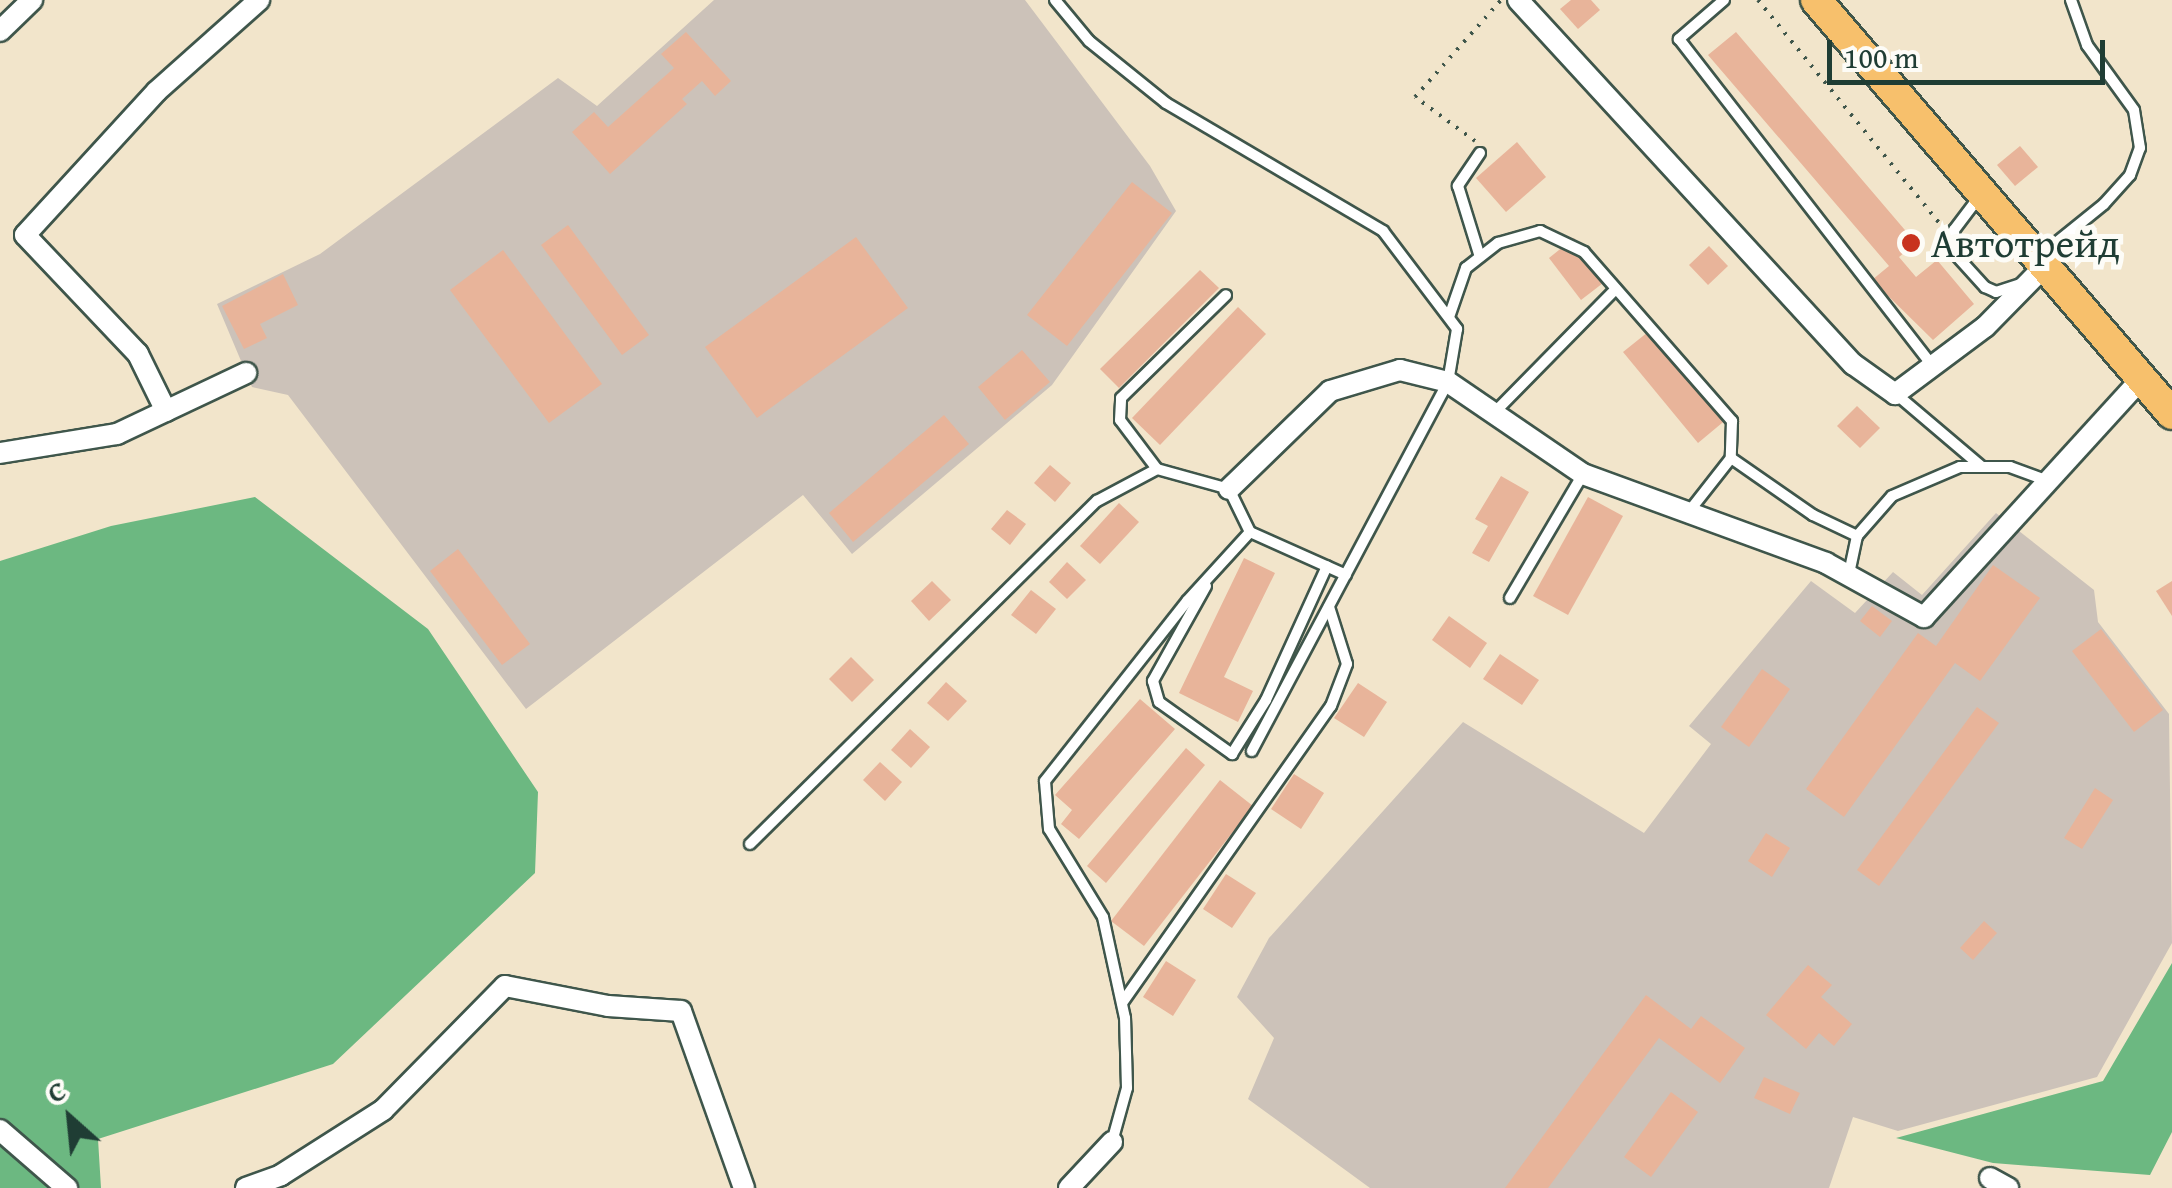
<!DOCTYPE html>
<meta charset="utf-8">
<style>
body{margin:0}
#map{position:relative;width:2172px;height:1188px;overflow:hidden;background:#f2e5cb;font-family:"Gentium Book Plus",serif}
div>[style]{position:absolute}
.industrial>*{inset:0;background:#ccc2b9}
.forest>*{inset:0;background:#6cb881}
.building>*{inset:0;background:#e8b49a}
.path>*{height:4px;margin-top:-2px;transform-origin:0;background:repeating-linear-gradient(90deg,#3f564b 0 2.5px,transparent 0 10.5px)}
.roads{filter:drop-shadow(2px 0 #3f564b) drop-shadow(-2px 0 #3f564b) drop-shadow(0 2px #3f564b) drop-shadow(0 -2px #3f564b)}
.service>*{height:10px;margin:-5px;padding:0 5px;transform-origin:5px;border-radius:5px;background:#fff}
.minor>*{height:20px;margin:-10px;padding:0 10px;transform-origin:10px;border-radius:10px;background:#fff}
.primary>*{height:30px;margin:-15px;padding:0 15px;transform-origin:15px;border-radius:15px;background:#f7c06c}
.dots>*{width:28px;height:28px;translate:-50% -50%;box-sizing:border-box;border:5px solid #fdfcf7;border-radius:50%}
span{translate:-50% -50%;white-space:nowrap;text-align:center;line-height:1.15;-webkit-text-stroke:10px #fdfcf7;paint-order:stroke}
.poi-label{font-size:40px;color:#1f3d34}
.left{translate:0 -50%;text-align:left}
.north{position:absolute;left:20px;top:1068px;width:100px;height:100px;-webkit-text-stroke:8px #fdfcf7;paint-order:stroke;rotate:333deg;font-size:28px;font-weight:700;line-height:40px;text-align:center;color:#1f3d34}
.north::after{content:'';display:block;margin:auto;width:35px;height:45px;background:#1f3d34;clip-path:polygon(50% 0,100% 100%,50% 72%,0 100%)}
.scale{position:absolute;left:1827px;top:40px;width:278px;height:45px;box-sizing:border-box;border:5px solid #1f3d34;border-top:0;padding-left:12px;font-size:30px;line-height:35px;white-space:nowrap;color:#1f3d34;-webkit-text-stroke:8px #fdfcf7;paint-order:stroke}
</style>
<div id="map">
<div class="industrial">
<i style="clip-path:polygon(714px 0,1025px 0,1150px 166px,1176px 211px,1052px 385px,852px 554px,803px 495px,526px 709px,288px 395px,252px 387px,217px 304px,320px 254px,558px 78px,597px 106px)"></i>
<i style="clip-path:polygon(1996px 513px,2094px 590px,2098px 622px,2169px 714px,2172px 943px,2097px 1077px,1898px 1131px,1853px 1117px,1829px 1188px,1370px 1188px,1248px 1099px,1274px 1038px,1237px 997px,1269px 938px,1463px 722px,1644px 833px,1711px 744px,1689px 726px,1811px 581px,1855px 613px,1893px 572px,1922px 595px)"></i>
</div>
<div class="forest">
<i style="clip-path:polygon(255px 497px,428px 629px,538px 792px,535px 873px,333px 1064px,98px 1139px,101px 1188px,0 1188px,0 561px,111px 526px)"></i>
<i style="clip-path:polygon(2172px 963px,2172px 1132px,2150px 1175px,1993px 1163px,1896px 1138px,2103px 1081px)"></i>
</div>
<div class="building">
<i style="clip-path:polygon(1571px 0,1591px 0,1600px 10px,1578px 29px,1560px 9px)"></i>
<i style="clip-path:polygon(686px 32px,731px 81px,715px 96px,702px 81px,682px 99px,687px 104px,610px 174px,572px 132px,594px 112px,608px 127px,674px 68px,661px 54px)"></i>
<i style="clip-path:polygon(1736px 32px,1916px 243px,1899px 257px,1916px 277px,1937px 260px,1974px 304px,1933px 340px,1872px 280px,1889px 266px,1708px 55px)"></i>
<i style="clip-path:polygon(1517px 142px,1546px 177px,1506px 212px,1476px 178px)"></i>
<i style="clip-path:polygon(2020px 146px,2038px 167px,2015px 186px,1997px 165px)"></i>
<i style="clip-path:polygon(1132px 182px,1172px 213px,1067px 346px,1027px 315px)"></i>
<i style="clip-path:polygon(568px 225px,649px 335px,622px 355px,541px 245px)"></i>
<i style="clip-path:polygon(856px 237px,908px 308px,757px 418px,705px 347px)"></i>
<i style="clip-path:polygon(1574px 238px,1607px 280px,1581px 300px,1549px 258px)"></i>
<i style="clip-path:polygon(1709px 246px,1728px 266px,1708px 285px,1689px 265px)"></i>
<i style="clip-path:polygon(503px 250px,602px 384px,549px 423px,450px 290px)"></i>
<i style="clip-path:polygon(1200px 270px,1219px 288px,1119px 388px,1100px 369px)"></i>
<i style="clip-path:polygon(283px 274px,298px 305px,260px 324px,267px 338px,244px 349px,222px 306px)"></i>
<i style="clip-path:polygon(1238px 307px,1266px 334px,1160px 445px,1132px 418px)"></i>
<i style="clip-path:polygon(1653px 328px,1728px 418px,1698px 443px,1623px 352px)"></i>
<i style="clip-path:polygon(1022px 350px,1050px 382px,1005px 420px,978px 387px)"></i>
<i style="clip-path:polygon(1857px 406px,1880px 428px,1860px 448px,1837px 426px)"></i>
<i style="clip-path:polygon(944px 415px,969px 444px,853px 542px,829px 513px)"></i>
<i style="clip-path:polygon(1050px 465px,1071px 483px,1055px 502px,1034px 483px)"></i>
<i style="clip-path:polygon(1501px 476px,1529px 492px,1489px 562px,1472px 553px,1488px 526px,1475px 519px)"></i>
<i style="clip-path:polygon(1588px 497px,1623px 516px,1568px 615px,1533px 596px)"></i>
<i style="clip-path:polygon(1119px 503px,1139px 522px,1100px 564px,1080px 546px)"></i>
<i style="clip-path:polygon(1007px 510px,1026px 524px,1010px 545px,991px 529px)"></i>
<i style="clip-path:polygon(458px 549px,530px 644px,502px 665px,430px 571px)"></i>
<i style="clip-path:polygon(1244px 558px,1275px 573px,1224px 677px,1253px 691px,1238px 722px,1179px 693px)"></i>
<i style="clip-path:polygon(1067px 562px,1086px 580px,1067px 599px,1049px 582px)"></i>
<i style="clip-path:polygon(1993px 565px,2040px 598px,1980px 681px,1955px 663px,1844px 817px,1806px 789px,1918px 633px,1936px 646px)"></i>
<i style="clip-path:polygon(932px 581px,951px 600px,929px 621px,911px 601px)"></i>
<i style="clip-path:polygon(2172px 581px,2172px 616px,2156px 591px)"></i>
<i style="clip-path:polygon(1031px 590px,1056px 609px,1036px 634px,1011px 615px)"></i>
<i style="clip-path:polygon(1872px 606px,1892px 621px,1880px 637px,1860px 621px)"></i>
<i style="clip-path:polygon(1449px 616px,1487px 643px,1470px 668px,1432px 640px)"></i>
<i style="clip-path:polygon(2101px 629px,2163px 710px,2134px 732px,2072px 651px)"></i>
<i style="clip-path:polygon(1500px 654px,1539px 680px,1522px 705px,1483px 679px)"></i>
<i style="clip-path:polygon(851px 657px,874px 680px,852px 702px,829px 679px)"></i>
<i style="clip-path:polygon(1762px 669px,1790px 689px,1749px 747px,1721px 727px)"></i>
<i style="clip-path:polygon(946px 682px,967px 701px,948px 721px,927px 703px)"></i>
<i style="clip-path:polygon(1358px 683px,1387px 702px,1364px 737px,1334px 718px)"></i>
<i style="clip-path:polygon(1140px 699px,1175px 729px,1079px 839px,1061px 824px,1072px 810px,1055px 795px)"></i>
<i style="clip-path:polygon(1977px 707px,1999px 723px,1879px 886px,1857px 870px)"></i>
<i style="clip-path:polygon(910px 729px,930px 747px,911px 768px,891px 750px)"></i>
<i style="clip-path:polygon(1186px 748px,1205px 765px,1106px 883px,1087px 866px)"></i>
<i style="clip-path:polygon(880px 762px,902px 782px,885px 801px,863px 780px)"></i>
<i style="clip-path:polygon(1294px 774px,1324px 793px,1301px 829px,1271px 809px)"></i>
<i style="clip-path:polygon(1220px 780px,1253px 806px,1144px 946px,1111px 921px)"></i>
<i style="clip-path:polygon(2095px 788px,2113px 800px,2082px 849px,2064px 838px)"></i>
<i style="clip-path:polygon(1766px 833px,1790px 848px,1772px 877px,1748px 861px)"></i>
<i style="clip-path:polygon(1226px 874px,1256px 893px,1232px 928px,1203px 909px)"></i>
<i style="clip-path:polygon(1984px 921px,1997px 933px,1973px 960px,1960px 948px)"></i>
<i style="clip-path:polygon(1166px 961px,1196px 980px,1173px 1016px,1143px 997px)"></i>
<i style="clip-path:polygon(1808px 965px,1832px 985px,1821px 997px,1852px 1024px,1834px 1046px,1819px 1033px,1806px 1049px,1766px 1015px)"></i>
<i style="clip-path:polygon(1646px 995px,1691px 1029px,1701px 1016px,1745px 1048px,1720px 1083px,1659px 1038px,1548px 1188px,1505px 1188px)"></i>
<i style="clip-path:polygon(1764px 1077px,1800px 1093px,1790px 1114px,1754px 1098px)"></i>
<i style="clip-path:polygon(1671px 1092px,1698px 1112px,1651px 1177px,1624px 1157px)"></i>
</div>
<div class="path">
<i style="left:1758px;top:0;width:290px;rotate:50.9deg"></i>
<i style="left:1475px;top:141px;width:74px;rotate:-143.7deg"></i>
<i style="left:1415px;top:97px;width:130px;rotate:-48.4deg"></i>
</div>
<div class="roads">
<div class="service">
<i style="left:1055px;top:0;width:53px;rotate:50.3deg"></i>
<i style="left:1089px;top:41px;width:99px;rotate:38.8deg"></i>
<i style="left:1166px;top:103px;width:252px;rotate:30.5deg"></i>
<i style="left:1383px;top:231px;width:123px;rotate:52.9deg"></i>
<i style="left:1457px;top:329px;width:54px;rotate:99.6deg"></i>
<i style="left:1448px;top:382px;width:418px;rotate:118deg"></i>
<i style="left:1724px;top:0;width:60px;rotate:139.1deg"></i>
<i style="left:1679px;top:39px;width:414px;rotate:52.2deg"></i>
<i style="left:1480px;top:153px;width:40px;rotate:124deg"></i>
<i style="left:1458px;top:186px;width:74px;rotate:72.8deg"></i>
<i style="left:1979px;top:197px;width:41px;rotate:127.1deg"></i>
<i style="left:1954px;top:230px;width:24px;rotate:88deg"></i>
<i style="left:1955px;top:254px;width:45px;rotate:47.7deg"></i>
<i style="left:1985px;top:287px;width:12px;rotate:24deg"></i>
<i style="left:1996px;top:292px;width:25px;rotate:-18deg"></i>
<i style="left:2041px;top:255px;width:81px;rotate:-39deg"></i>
<i style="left:2104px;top:204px;width:39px;rotate:-48deg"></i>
<i style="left:2130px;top:175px;width:29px;rotate:-70deg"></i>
<i style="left:2140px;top:148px;width:38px;rotate:-99deg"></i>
<i style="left:2134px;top:110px;width:80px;rotate:-125.9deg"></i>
<i style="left:2087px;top:45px;width:48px;rotate:-109.6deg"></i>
<i style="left:1449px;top:317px;width:52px;rotate:-70.9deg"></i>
<i style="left:1466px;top:268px;width:41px;rotate:-38deg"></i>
<i style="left:1498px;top:243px;width:44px;rotate:-15.9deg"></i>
<i style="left:1540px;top:231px;width:49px;rotate:25.5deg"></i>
<i style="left:1584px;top:252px;width:225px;rotate:48.8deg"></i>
<i style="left:1732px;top:421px;width:37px;rotate:92deg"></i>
<i style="left:1731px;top:458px;width:100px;rotate:34.8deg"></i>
<i style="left:1813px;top:515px;width:49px;rotate:25.5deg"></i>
<i style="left:1857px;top:536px;width:40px;rotate:102deg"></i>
<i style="left:1896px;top:394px;width:113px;rotate:40.3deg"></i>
<i style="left:1491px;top:416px;width:178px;rotate:-45.5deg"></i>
<i style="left:1157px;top:469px;width:61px;rotate:-127.1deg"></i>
<i style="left:1120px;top:420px;width:22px;rotate:-87deg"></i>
<i style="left:1121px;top:398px;width:147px;rotate:-44.4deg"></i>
<i style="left:1687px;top:514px;width:71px;rotate:-51.8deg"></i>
<i style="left:1857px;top:536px;width:53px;rotate:-48.8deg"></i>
<i style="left:1892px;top:496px;width:74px;rotate:-23.1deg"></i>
<i style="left:1960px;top:467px;width:50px"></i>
<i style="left:2010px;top:467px;width:40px;rotate:20.2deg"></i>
<i style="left:1206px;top:586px;width:109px;rotate:119.2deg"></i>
<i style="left:1153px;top:681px;width:22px;rotate:74deg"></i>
<i style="left:1159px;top:702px;width:90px;rotate:35.5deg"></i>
<i style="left:1232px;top:754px;width:64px;rotate:-57.8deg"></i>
<i style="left:1266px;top:700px;width:147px;rotate:-65.5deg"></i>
<i style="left:1510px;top:598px;width:144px;rotate:-59.5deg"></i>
<i style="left:750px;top:844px;width:488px;rotate:-44.7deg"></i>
<i style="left:1097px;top:501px;width:68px;rotate:-28.1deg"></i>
<i style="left:1157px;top:469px;width:75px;rotate:15.5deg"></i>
<i style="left:1229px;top:489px;width:48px;rotate:64deg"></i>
<i style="left:1122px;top:1003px;width:363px;rotate:-54.9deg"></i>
<i style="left:1331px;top:706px;width:45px;rotate:-69.1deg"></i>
<i style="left:1347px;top:664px;width:60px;rotate:-107.5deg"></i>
<i style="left:1112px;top:1142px;width:56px;rotate:-74.5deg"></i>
<i style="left:1127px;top:1088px;width:70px;rotate:-91.6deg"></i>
<i style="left:1125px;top:1018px;width:103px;rotate:-102.3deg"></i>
<i style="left:1103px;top:917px;width:103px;rotate:-121.5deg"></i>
<i style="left:1049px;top:829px;width:48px;rotate:-94.8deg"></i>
<i style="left:1045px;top:781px;width:229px;rotate:-51.7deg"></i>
<i style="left:1187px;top:601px;width:93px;rotate:-47.6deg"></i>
<i style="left:1250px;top:532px;width:105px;rotate:24.1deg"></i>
</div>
<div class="minor">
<i style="left:1518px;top:0;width:495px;rotate:47.4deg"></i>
<i style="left:1853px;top:364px;width:52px;rotate:35.5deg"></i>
<i style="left:1895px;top:394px;width:112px;rotate:-36.7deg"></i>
<i style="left:1985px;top:327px;width:84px;rotate:-45.5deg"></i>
<i style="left:0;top:31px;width:45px;rotate:-44.1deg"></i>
<i style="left:166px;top:411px;width:64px;rotate:-116.2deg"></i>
<i style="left:138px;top:354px;width:164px;rotate:-133.5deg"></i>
<i style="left:25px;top:235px;width:195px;rotate:-47.5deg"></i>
<i style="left:157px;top:91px;width:137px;rotate:-41.7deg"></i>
<i style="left:0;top:453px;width:119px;rotate:-9.2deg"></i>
<i style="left:117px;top:434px;width:143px;rotate:-25.3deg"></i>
<i style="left:1229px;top:489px;width:141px;rotate:-44.1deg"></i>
<i style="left:1330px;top:391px;width:73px;rotate:-16.7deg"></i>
<i style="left:1400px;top:370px;width:49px;rotate:14deg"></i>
<i style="left:1448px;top:382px;width:163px;rotate:34.3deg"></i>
<i style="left:1583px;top:474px;width:259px;rotate:20.1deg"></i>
<i style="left:1826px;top:563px;width:112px;rotate:28.9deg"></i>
<i style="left:1924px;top:617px;width:323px;rotate:-47.6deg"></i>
<i style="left:0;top:1130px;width:89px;rotate:40.9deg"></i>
<i style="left:1990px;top:1178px;width:21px;rotate:29deg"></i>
<i style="left:246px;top:1188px;width:37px;rotate:-20deg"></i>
<i style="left:281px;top:1175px;width:121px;rotate:-32.5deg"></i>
<i style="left:383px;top:1110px;width:174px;rotate:-45.5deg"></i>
<i style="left:505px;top:986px;width:105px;rotate:11deg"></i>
<i style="left:608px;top:1006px;width:73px;rotate:3.9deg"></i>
<i style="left:681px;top:1011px;width:188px;rotate:70.4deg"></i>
<i style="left:1069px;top:1188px;width:63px;rotate:-46.9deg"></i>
</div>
<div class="primary">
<i style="left:1816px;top:0;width:546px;rotate:49.31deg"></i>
</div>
</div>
<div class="dots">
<i style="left:1911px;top:243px;background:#c8321e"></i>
</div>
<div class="poi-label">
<span class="left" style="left:1931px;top:243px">Автотрейд</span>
</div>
<div class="north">С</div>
<div class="scale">100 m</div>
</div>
